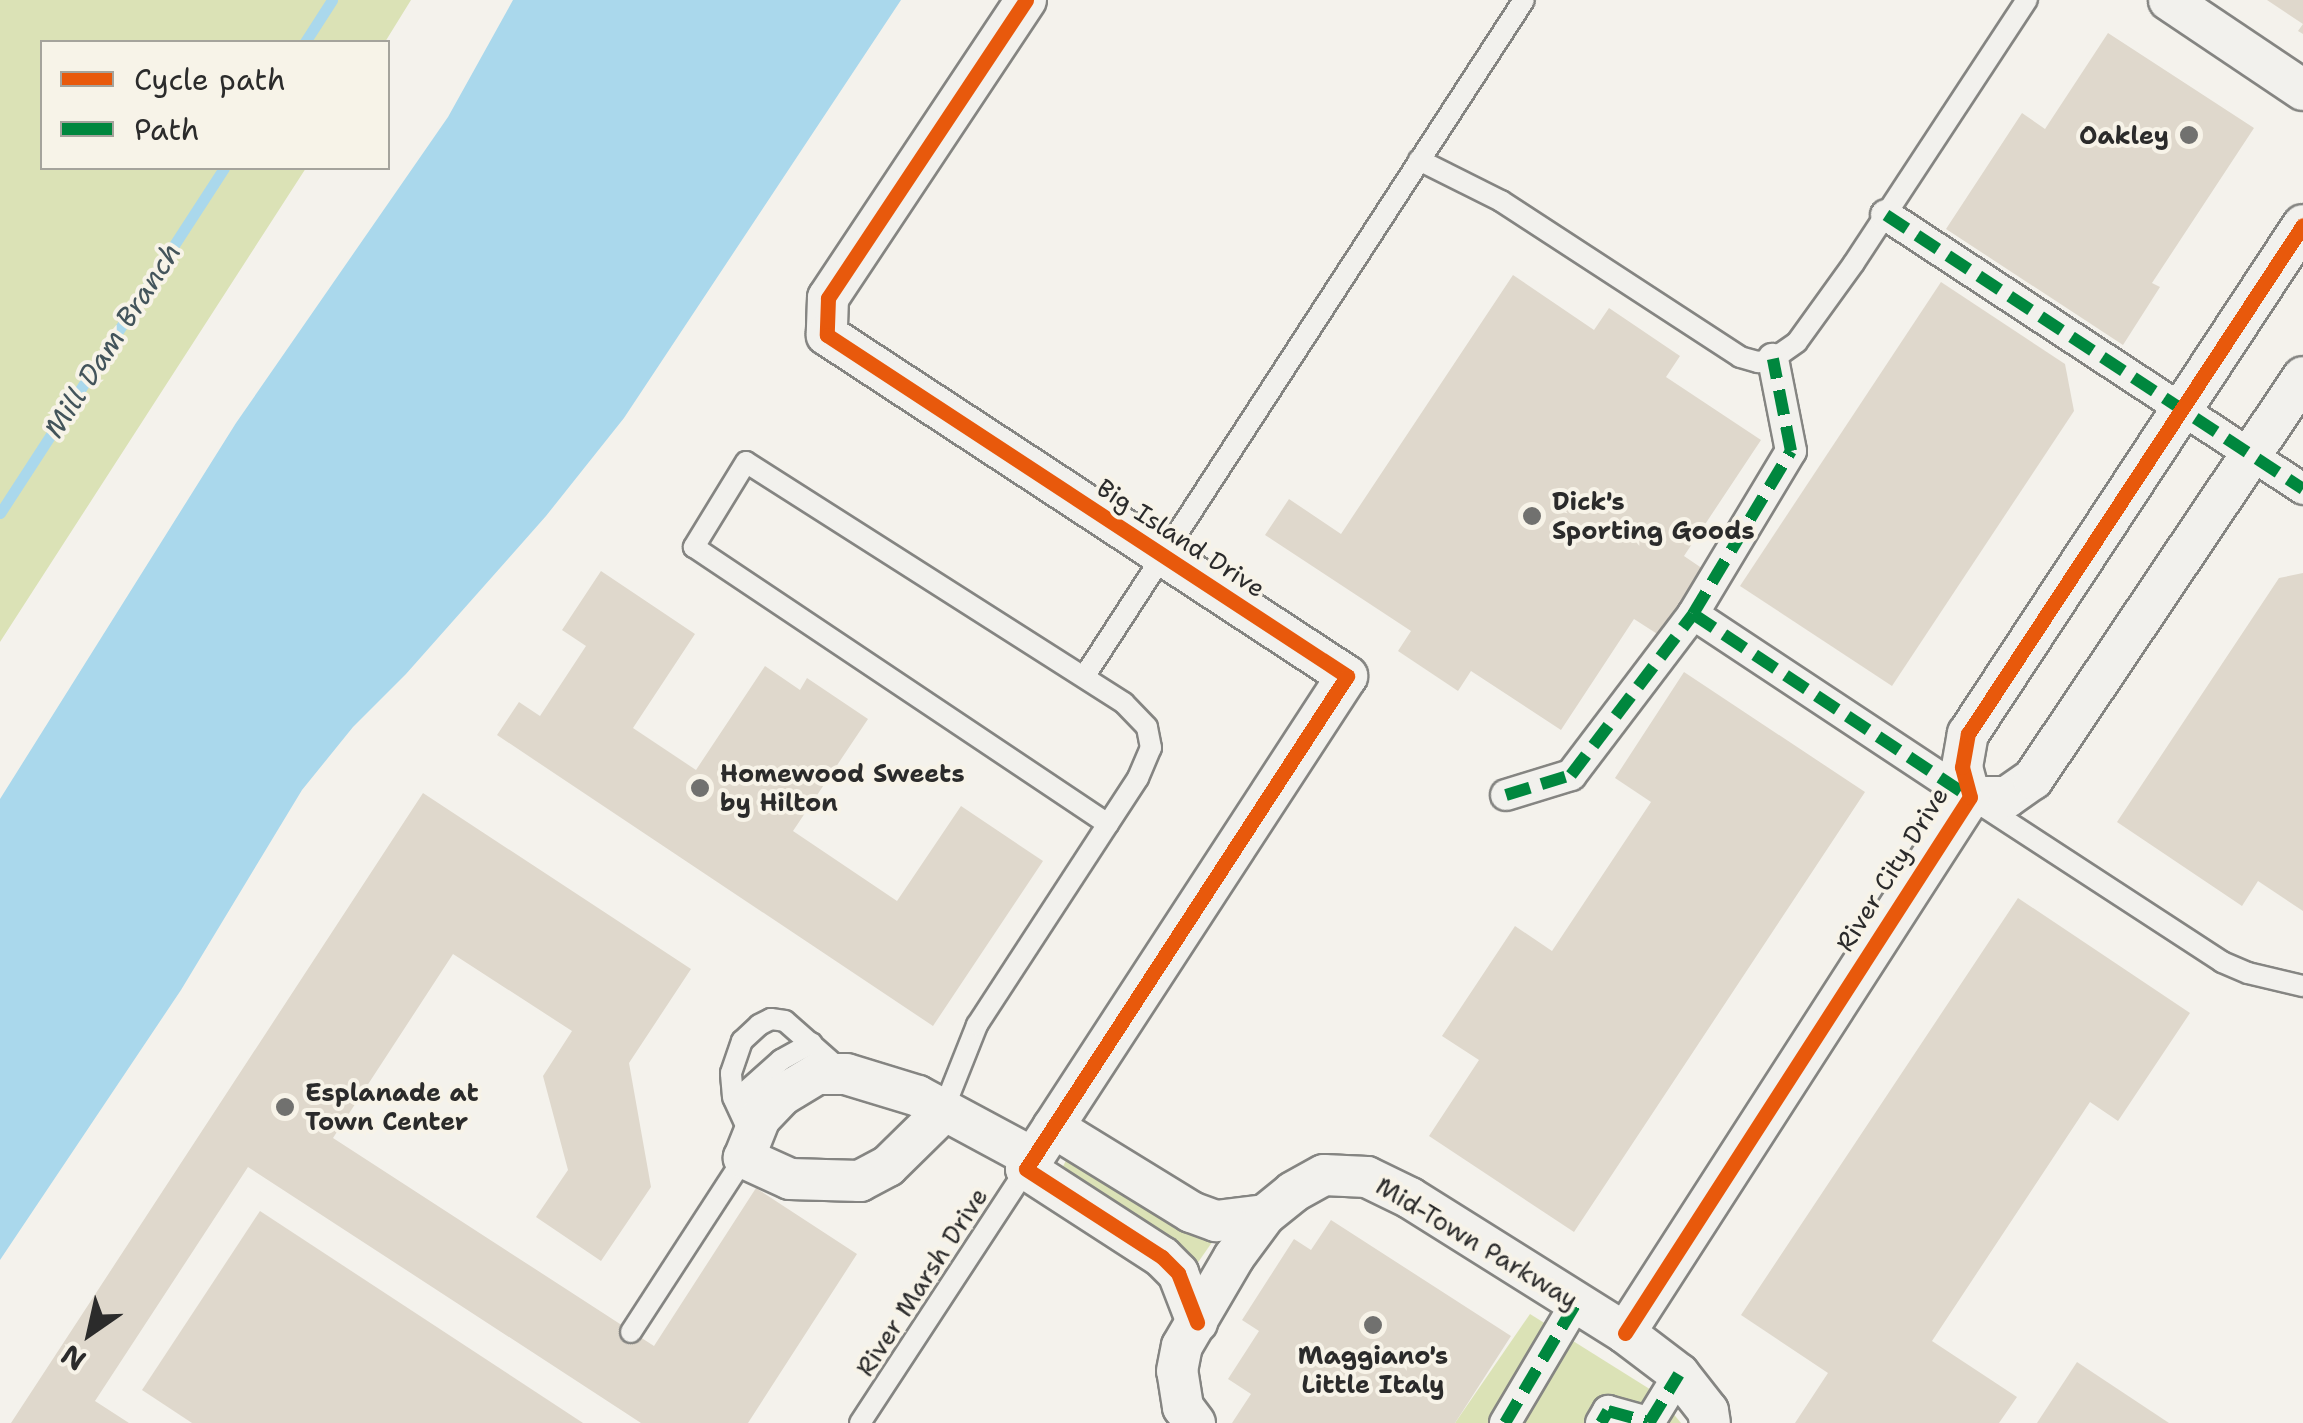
<!DOCTYPE html>
<style>
body{margin:0}
#map{position:relative;width:2303px;height:1423px;overflow:hidden;background:#f4f2ec;font-family:"Shantell Sans",sans-serif}
div>[style]{position:absolute}
.green>*{inset:0;background:#dbe2b6}
.water>*{inset:0;background:#aad8ec}
.stream>*{height:11px;margin:-5.5px;padding:0 5.5px;transform-origin:5.5px;border-radius:5.5px;background:#aad8ec}
.building>*{inset:0;background:#dfd8cc}
.roads{filter:drop-shadow(2px 0 #858582) drop-shadow(-2px 0 #858582) drop-shadow(0 2px #858582) drop-shadow(0 -2px #858582)}
.service>*{height:20px;margin:-10px;padding:0 10px;transform-origin:10px;border-radius:10px;background:#f2f1ed}
.pedestrian>*{height:30px;margin:-15px;padding:0 15px;transform-origin:15px;border-radius:15px;background:#f2f1ed}
.minor>*{height:40px;margin:-20px;padding:0 20px;transform-origin:20px;border-radius:20px;background:#f2f1ed}
.quiet>*{height:12px;margin-top:-6px;transform-origin:0;background:repeating-linear-gradient(90deg,#00873e 0 25px,transparent 0 37px)}
.cycleway>*{height:15px;margin:-7.5px;padding:0 7.5px;transform-origin:7.5px;border-radius:7.5px;background:#e8590c}
.dots>*{width:28px;height:28px;translate:-50% -50%;box-sizing:border-box;border:5px solid #f7f3e8;border-radius:50%}
span{translate:-50% -50%;white-space:nowrap;text-align:center;line-height:1.15;-webkit-text-stroke:8px #f7f3e8;paint-order:stroke}
.poi-label{font-size:25px;color:#2b2b2b;font-weight:700}
.right{translate:-100% -50%;text-align:right}
.left{translate:0 -50%;text-align:left}
.street-label{font-size:25px;color:#2b2b2b}
.water-label{font-size:28px;color:#43545b;font-style:italic}
.legend{position:absolute;left:40px;top:40px;width:350px;height:130px;box-sizing:border-box;background:#f7f3e8;border:2px solid #a5a39c;margin:0;padding:12px 18px;list-style:none;font-size:30px;color:#2b2b2b}
.legend li{display:flex;align-items:center;gap:20px;height:50px}
.legend b{width:50px;border:2px solid #a5a39c}
.north{position:absolute;left:40px;top:1283px;width:100px;height:100px;-webkit-text-stroke:8px #f7f3e8;paint-order:stroke;rotate:214deg;font-size:28px;font-weight:700;line-height:40px;text-align:center;color:#2b2b2b}
.north::after{content:'';display:block;margin:auto;width:35px;height:45px;background:#2b2b2b;clip-path:polygon(50% 0,100% 100%,50% 72%,0 100%)}
</style>
<div id="map">
<div class="green">
<i style="clip-path:polygon(0 0,411px 0,385px 42px,42px 42px,42px 168px,306px 168px,0 642px)"></i>
<i style="clip-path:polygon(1069px 1155px,1215px 1238px,1192px 1271px,1061px 1170px)"></i>
<i style="clip-path:polygon(1530px 1314px,1656px 1393px,1681px 1423px,1455px 1423px)"></i>
</div>
<div class="water">
<i style="clip-path:polygon(513px 0,901px 0,624px 418px,546px 516px,406px 674px,353px 727px,302px 790px,181px 990px,0 1260px,0 799px,236px 423px,448px 117px)"></i>
</div>
<div class="stream">
<i style="left:305px;top:42px;width:50px;rotate:-57.3deg"></i>
<i style="left:0;top:513px;width:411px;rotate:-57deg"></i>
</div>
<div class="building">
<i style="clip-path:polygon(2267px 0,2303px 0,2303px 34px,2298px 31px,2303px 24px)"></i>
<i style="clip-path:polygon(2108px 33px,2254px 128px,2152px 283px,2160px 287px,2123px 345px,1946px 229px,2022px 113px,2045px 129px)"></i>
<i style="clip-path:polygon(1513px 275px,1594px 330px,1609px 308px,1680px 356px,1666px 377px,1761px 440px,1684px 556px,1706px 571px,1662px 637px,1634px 619px,1561px 730px,1471px 671px,1458px 691px,1398px 651px,1411px 631px,1265px 535px,1289px 499px,1341px 534px)"></i>
<i style="clip-path:polygon(1941px 282px,2065px 364px,2074px 411px,1892px 686px,1740px 586px)"></i>
<i style="clip-path:polygon(601px 571px,695px 634px,633px 728px,696px 770px,765px 666px,800px 690px,807px 678px,868px 719px,793px 831px,897px 901px,961px 806px,1043px 861px,933px 1026px,497px 735px,519px 702px,540px 716px,586px 646px,562px 630px)"></i>
<i style="clip-path:polygon(2303px 573px,2303px 911px,2258px 881px,2242px 906px,2117px 822px,2279px 578px)"></i>
<i style="clip-path:polygon(1684px 672px,1865px 792px,1574px 1232px,1429px 1136px,1479px 1060px,1442px 1036px,1515px 926px,1552px 951px,1651px 802px,1615px 778px)"></i>
<i style="clip-path:polygon(423px 793px,691px 969px,629px 1063px,651px 1187px,601px 1261px,536px 1217px,568px 1170px,543px 1076px,572px 1031px,453px 954px,333px 1138px,654px 1346px,756px 1188px,857px 1254px,748px 1423px,641px 1423px,248px 1167px,95px 1401px,129px 1423px,11px 1423px)"></i>
<i style="clip-path:polygon(2018px 898px,2190px 1013px,2118px 1121px,2090px 1102px,1932px 1341px,2017px 1397px,1999px 1423px,1795px 1423px,1828px 1373px,1741px 1315px)"></i>
<i style="clip-path:polygon(260px 1211px,583px 1423px,192px 1423px,142px 1390px)"></i>
<i style="clip-path:polygon(1331px 1220px,1511px 1336px,1455px 1423px,1232px 1423px,1251px 1394px,1228px 1379px,1259px 1331px,1242px 1320px,1294px 1239px,1311px 1250px)"></i>
<i style="clip-path:polygon(2077px 1362px,2169px 1423px,2037px 1423px)"></i>
</div>
<div class="roads">
<div class="service">
<i style="left:1419px;top:160px;width:92px;rotate:26.6deg"></i>
<i style="left:1501px;top:201px;width:285px;rotate:33.1deg"></i>
<i style="left:1740px;top:357px;width:19px;rotate:16deg"></i>
<i style="left:1758px;top:362px;width:15px;rotate:-11deg"></i>
<i style="left:1773px;top:359px;width:29px;rotate:-35deg"></i>
<i style="left:1797px;top:342px;width:97px;rotate:-54.2deg"></i>
<i style="left:1854px;top:263px;width:315px;rotate:-56.7deg"></i>
<i style="left:1084px;top:677px;width:807px;rotate:-56.98deg"></i>
<i style="left:1980px;top:804px;width:289px;rotate:33.1deg"></i>
<i style="left:2222px;top:962px;width:28px;rotate:23deg"></i>
<i style="left:2248px;top:973px;width:57px;rotate:13.3deg"></i>
<i style="left:735px;top:1101px;width:62px;rotate:-41.7deg"></i>
<i style="left:781px;top:1060px;width:35px;rotate:-29deg"></i>
<i style="left:942px;top:1113px;width:95px;rotate:-68.3deg"></i>
<i style="left:977px;top:1025px;width:240px;rotate:-56.9deg"></i>
<i style="left:1108px;top:824px;width:55px;rotate:-56.9deg"></i>
<i style="left:1138px;top:778px;width:33px;rotate:-67deg"></i>
<i style="left:1151px;top:748px;width:21px;rotate:-101deg"></i>
<i style="left:1147px;top:727px;width:33px;rotate:-134deg"></i>
<i style="left:1124px;top:703px;width:448px;rotate:-147.5deg"></i>
<i style="left:746px;top:462px;width:100px;rotate:121.5deg"></i>
<i style="left:694px;top:547px;width:498px;rotate:33.8deg"></i>
<i style="left:751px;top:1136px;width:43px;rotate:-114.8deg"></i>
<i style="left:733px;top:1097px;width:24px;rotate:-95deg"></i>
<i style="left:731px;top:1073px;width:34px;rotate:-71deg"></i>
<i style="left:742px;top:1041px;width:23px;rotate:-43deg"></i>
<i style="left:759px;top:1025px;width:13px;rotate:-27deg"></i>
<i style="left:771px;top:1019px;width:14px;rotate:8deg"></i>
<i style="left:785px;top:1021px;width:79px;rotate:41.4deg"></i>
<i style="left:631px;top:1332px;width:207px;rotate:-57deg"></i>
<i style="left:860px;top:1423px;width:303px;rotate:-56.8deg"></i>
</div>
<div class="pedestrian">
<i style="left:1886px;top:215px;width:499px;rotate:33.3deg"></i>
<i style="left:1693px;top:614px;width:332px;rotate:33.5deg"></i>
<i style="left:1506px;top:795px;width:68px;rotate:-17.1deg"></i>
<i style="left:1571px;top:775px;width:202px;rotate:-52.8deg"></i>
<i style="left:1693px;top:614px;width:190px;rotate:-59deg"></i>
<i style="left:1791px;top:451px;width:94px;rotate:-101.1deg"></i>
<i style="left:1505px;top:1423px;width:139px;rotate:-59.4deg"></i>
<i style="left:1601px;top:1423px;width:14px;rotate:-60deg"></i>
<i style="left:1608px;top:1411px;width:41px;rotate:15.4deg"></i>
<i style="left:1649px;top:1423px;width:57px;rotate:-58.5deg"></i>
</div>
<div class="minor">
<i style="left:1026px;top:0;width:358px;rotate:123.6deg"></i>
<i style="left:828px;top:298px;width:37px;rotate:92deg"></i>
<i style="left:827px;top:335px;width:622px;rotate:33.26deg"></i>
<i style="left:1347px;top:676px;width:588px;rotate:123.07deg"></i>
<i style="left:1026px;top:1169px;width:162px;rotate:32.9deg"></i>
<i style="left:1162px;top:1257px;width:23px;rotate:45deg"></i>
<i style="left:1178px;top:1273px;width:53px;rotate:68.8deg"></i>
<i style="left:2169px;top:0;width:161px;rotate:33.9deg"></i>
<i style="left:1970px;top:797px;width:37px"></i>
<i style="left:2007px;top:797px;width:32px;rotate:-35deg"></i>
<i style="left:2033px;top:779px;width:484px;rotate:-56.1deg"></i>
<i style="left:942px;top:1113px;width:76px;rotate:135.5deg"></i>
<i style="left:888px;top:1166px;width:32px;rotate:152deg"></i>
<i style="left:860px;top:1181px;width:70px;rotate:-178.4deg"></i>
<i style="left:790px;top:1179px;width:51px;rotate:-155.5deg"></i>
<i style="left:744px;top:1158px;width:43px;rotate:-68.2deg"></i>
<i style="left:760px;top:1118px;width:32px;rotate:-46deg"></i>
<i style="left:782px;top:1095px;width:41px;rotate:-31deg"></i>
<i style="left:817px;top:1074px;width:29px"></i>
<i style="left:846px;top:1074px;width:75px;rotate:17deg"></i>
<i style="left:918px;top:1096px;width:131px;rotate:28.3deg"></i>
<i style="left:1053px;top:1127px;width:162px;rotate:31.6deg"></i>
<i style="left:1191px;top:1212px;width:27px;rotate:20deg"></i>
<i style="left:1216px;top:1221px;width:49px;rotate:-7deg"></i>
<i style="left:1625px;top:1333px;width:637px;rotate:-57.23deg"></i>
<i style="left:1970px;top:797px;width:31px;rotate:-105deg"></i>
<i style="left:1962px;top:767px;width:34px;rotate:-80deg"></i>
<i style="left:1968px;top:734px;width:609px;rotate:-56.65deg"></i>
<i style="left:1195px;top:1423px;width:20px;rotate:-127deg"></i>
<i style="left:1183px;top:1407px;width:36px;rotate:-99deg"></i>
<i style="left:1177px;top:1371px;width:25px;rotate:-79deg"></i>
<i style="left:1182px;top:1346px;width:103px;rotate:-59.7deg"></i>
<i style="left:1234px;top:1257px;width:52px;rotate:-53.6deg"></i>
<i style="left:1265px;top:1215px;width:36px;rotate:-39deg"></i>
<i style="left:1293px;top:1192px;width:35px;rotate:-29deg"></i>
<i style="left:1324px;top:1175px;width:43px;rotate:2.7deg"></i>
<i style="left:1367px;top:1177px;width:48px;rotate:26deg"></i>
<i style="left:1410px;top:1198px;width:254px;rotate:32.1deg"></i>
<i style="left:1625px;top:1333px;width:68px;rotate:37.2deg"></i>
<i style="left:1679px;top:1374px;width:47px;rotate:51.9deg"></i>
<i style="left:1708px;top:1411px;width:12px;rotate:81deg"></i>
</div>
</div>
<div class="quiet">
<i style="left:1886px;top:215px;width:499px;rotate:33.3deg"></i>
<i style="left:1693px;top:614px;width:332px;rotate:33.5deg"></i>
<i style="left:1506px;top:795px;width:68px;rotate:-17.1deg"></i>
<i style="left:1571px;top:775px;width:202px;rotate:-52.8deg"></i>
<i style="left:1693px;top:614px;width:190px;rotate:-59deg"></i>
<i style="left:1791px;top:451px;width:94px;rotate:-101.1deg"></i>
<i style="left:1505px;top:1423px;width:139px;rotate:-59.4deg"></i>
<i style="left:1601px;top:1423px;width:14px;rotate:-60deg"></i>
<i style="left:1608px;top:1411px;width:41px;rotate:15.4deg"></i>
<i style="left:1649px;top:1423px;width:57px;rotate:-58.5deg"></i>
</div>
<div class="cycleway">
<i style="left:1026px;top:0;width:358px;rotate:123.6deg"></i>
<i style="left:828px;top:298px;width:37px;rotate:92deg"></i>
<i style="left:827px;top:335px;width:622px;rotate:33.26deg"></i>
<i style="left:1347px;top:676px;width:588px;rotate:123.07deg"></i>
<i style="left:1026px;top:1169px;width:162px;rotate:32.9deg"></i>
<i style="left:1162px;top:1257px;width:23px;rotate:45deg"></i>
<i style="left:1178px;top:1273px;width:53px;rotate:68.8deg"></i>
<i style="left:1625px;top:1333px;width:637px;rotate:-57.23deg"></i>
<i style="left:1970px;top:797px;width:31px;rotate:-105deg"></i>
<i style="left:1962px;top:767px;width:34px;rotate:-80deg"></i>
<i style="left:1968px;top:734px;width:609px;rotate:-56.65deg"></i>
</div>
<div class="dots">
<i style="left:2189px;top:135px;background:#71716f"></i>
<i style="left:1532px;top:516px;background:#71716f"></i>
<i style="left:700px;top:788px;background:#71716f"></i>
<i style="left:285px;top:1107px;background:#71716f"></i>
<i style="left:1373px;top:1325px;background:#71716f"></i>
</div>
<div class="poi-label">
<span class="right" style="left:2169px;top:135px">Oakley</span>
<span class="left" style="left:1552px;top:516px">Dick's<br>Sporting Goods</span>
<span class="left" style="left:720px;top:788px">Homewood Sweets<br>by Hilton</span>
<span class="left" style="left:305px;top:1107px">Esplanade at<br>Town Center</span>
<span style="left:1373px;top:1370px">Maggiano's<br>Little Italy</span>
</div>
<div class="street-label">
<span style="left:1181px;top:538px;rotate:33deg">Big Island Drive</span>
<span style="left:1892px;top:869px;rotate:-58deg">River City Drive</span>
<span style="left:1477px;top:1243px;rotate:31deg">Mid-Town Parkway</span>
<span style="left:922px;top:1282px;rotate:-57deg">River Marsh Drive</span>
</div>
<div class="water-label">
<span style="left:112px;top:340px;rotate:-57deg">Mill Dam Branch</span>
</div>
<ul class="legend">
<li><b style="height:12px;background:#e8590c"></b>Cycle path</li>
<li><b style="height:12px;background:#00873e"></b>Path</li>
</ul>
<div class="north">N</div>
</div>
